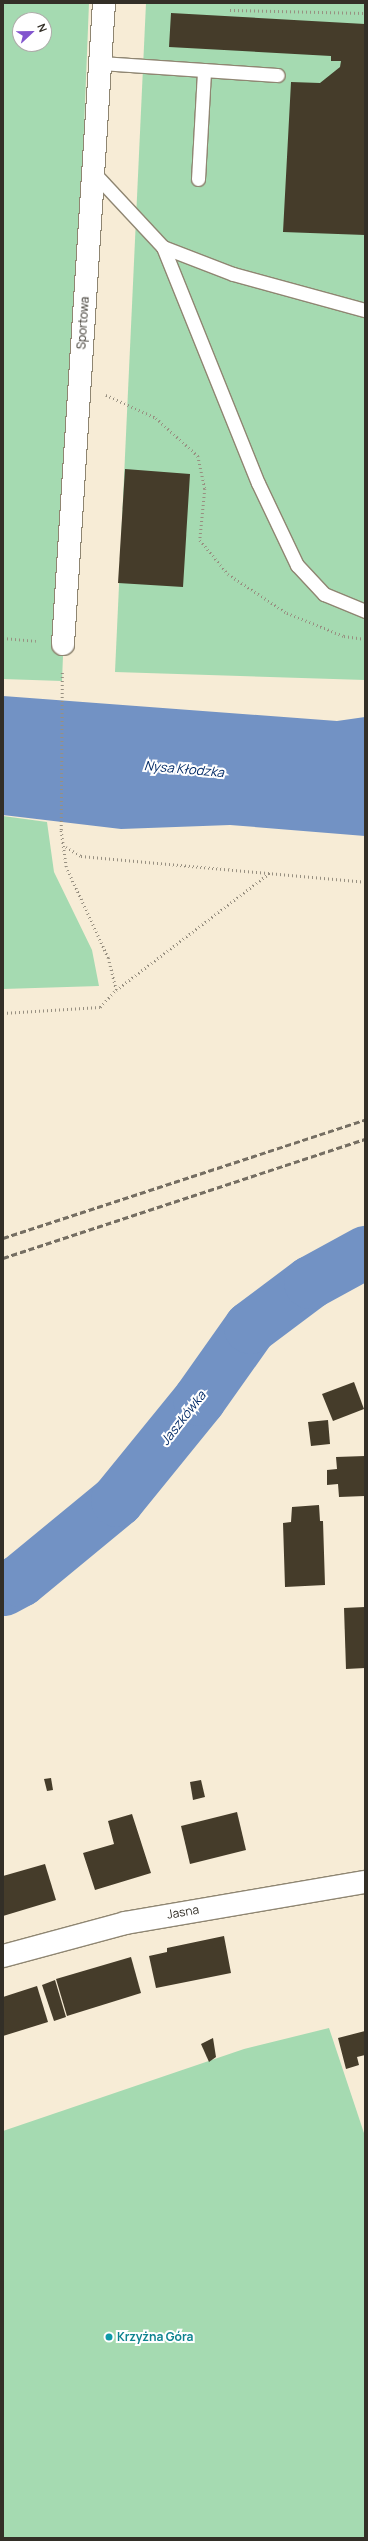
<!DOCTYPE html>
<meta charset="utf-8">
<style>
body{margin:0}
#map{position:relative;width:368px;height:2541px;overflow:hidden;background:#f7ecd6;font-family:Manrope,sans-serif}
div>[style]{position:absolute}
.green>*{inset:0;background:#a5dab1}
.water>*{inset:0;background:#7292c4}
.river>*{height:53px;margin:-26.5px;padding:0 26.5px;transform-origin:26.5px;border-radius:26.5px;background:#7292c4}
.building>*{inset:0;background:#453c2a}
.path>*{height:2.5px;margin-top:-1.25px;transform-origin:0;background:repeating-linear-gradient(90deg,#989081 0 1px,transparent 0 4px)}
.roads{filter:drop-shadow(1px 0 #8f8672) drop-shadow(-1px 0 #8f8672) drop-shadow(0 1px #8f8672) drop-shadow(0 -1px #8f8672)}
.service>*{height:13px;margin:-6.5px;padding:0 6.5px;transform-origin:6.5px;border-radius:6.5px;background:#fff}
.minor>*{height:22px;margin:-11px;padding:0 11px;transform-origin:11px;border-radius:11px;background:#fff}
.rail>*{height:3px;margin-top:-1.5px;transform-origin:0;background:repeating-linear-gradient(90deg,#756e62 0 6px,transparent 0 9px)}
.dots>*{width:11px;height:11px;translate:-50% -50%;box-sizing:border-box;border:2px solid #fff;border-radius:50%}
span{translate:-50% -50%;white-space:nowrap;text-align:center;line-height:1.15;-webkit-text-stroke:4px #fff;paint-order:stroke}
.street-label{font-size:12px;color:#332f27}
.culture-label{font-size:12px;color:#0d838f;font-weight:700}
.left{translate:0 -50%;text-align:left}
.water-label{font-size:13px;color:#032b67;font-style:italic}
.frame{position:absolute;inset:0;border:4px solid #332f27;pointer-events:none}
.north{position:absolute;left:12px;top:12px;width:40px;height:40px;box-sizing:border-box;background:#fff;border:1px solid #adaca9;border-radius:50%;rotate:68deg;font-size:11px;font-weight:700;line-height:16px;text-align:center;color:#332f27}
.north::after{content:'';display:block;margin:auto;width:14px;height:18px;background:#8255ce;clip-path:polygon(50% 0,100% 100%,50% 72%,0 100%)}
</style>
<div id="map">
<div class="green">
<i style="clip-path:polygon(evenodd,3px 3px,89px 3px,62px 681px,3px 679px,3px 3px,20px 20px,44px 20px,44px 44px,20px 44px,20px 20px)"></i>
<i style="clip-path:polygon(146px 3px,365px 3px,365px 680px,115px 672px)"></i>
<i style="clip-path:polygon(3px 816px,47px 822px,54px 872px,92px 950px,99px 986px,3px 989px)"></i>
<i style="clip-path:polygon(329px 2028px,365px 2136px,365px 2538px,3px 2538px,3px 2131px,244px 2049px)"></i>
</div>
<div class="water">
<i style="clip-path:polygon(3px 696px,337px 721px,365px 717px,365px 836px,230px 825px,121px 829px,3px 815px)"></i>
</div>
<div class="river">
<i style="left:3px;top:1589px;width:19px;rotate:-28deg"></i>
<i style="left:20px;top:1580px;width:126px;rotate:-39.5deg"></i>
<i style="left:117px;top:1500px;width:130px;rotate:-50.9deg"></i>
<i style="left:199px;top:1399px;width:88px;rotate:-54.7deg"></i>
<i style="left:250px;top:1327px;width:75px;rotate:-36.9deg"></i>
<i style="left:310px;top:1282px;width:63px;rotate:-28.6deg"></i>
</div>
<div class="building">
<i style="clip-path:polygon(171px 13px,365px 24px,365px 235px,283px 232px,291px 82px,320px 83px,340px 67px,341px 61px,331px 61px,331px 56px,169px 47px)"></i>
<i style="clip-path:polygon(125px 469px,190px 474px,183px 587px,118px 583px)"></i>
<i style="clip-path:polygon(354px 1382px,364px 1409px,333px 1421px,322px 1394px)"></i>
<i style="clip-path:polygon(328px 1420px,330px 1444px,311px 1446px,308px 1422px)"></i>
<i style="clip-path:polygon(365px 1456px,365px 1496px,339px 1497px,338px 1484px,327px 1485px,327px 1470px,337px 1469px,336px 1457px)"></i>
<i style="clip-path:polygon(319px 1505px,320px 1521px,323px 1521px,325px 1585px,285px 1587px,283px 1523px,291px 1522px,292px 1507px)"></i>
<i style="clip-path:polygon(365px 1607px,365px 1668px,346px 1669px,344px 1608px)"></i>
<i style="clip-path:polygon(51px 1778px,53px 1790px,47px 1791px,44px 1779px)"></i>
<i style="clip-path:polygon(201px 1780px,205px 1797px,193px 1800px,190px 1782px)"></i>
<i style="clip-path:polygon(237px 1812px,246px 1850px,190px 1864px,181px 1826px)"></i>
<i style="clip-path:polygon(132px 1814px,151px 1873px,95px 1890px,83px 1853px,114px 1844px,108px 1821px)"></i>
<i style="clip-path:polygon(45px 1864px,56px 1900px,3px 1916px,3px 1876px)"></i>
<i style="clip-path:polygon(224px 1936px,231px 1973px,156px 1988px,149px 1956px,167px 1952px,167px 1948px)"></i>
<i style="clip-path:polygon(131px 1957px,141px 1993px,67px 2016px,56px 1979px)"></i>
<i style="clip-path:polygon(55px 1980px,66px 2017px,54px 2021px,42px 1985px)"></i>
<i style="clip-path:polygon(37px 1986px,48px 2022px,3px 2036px,3px 1997px)"></i>
<i style="clip-path:polygon(365px 2031px,365px 2055px,357px 2057px,359px 2065px,346px 2069px,338px 2038px)"></i>
<i style="clip-path:polygon(213px 2038px,216px 2057px,209px 2062px,201px 2044px)"></i>
</div>
<div class="path">
<i style="left:230px;top:10px;width:135px;rotate:1.3deg"></i>
<i style="left:106px;top:395px;width:55px;rotate:24.7deg"></i>
<i style="left:156px;top:418px;width:57px;rotate:42.1deg"></i>
<i style="left:198px;top:456px;width:34px;rotate:78deg"></i>
<i style="left:205px;top:489px;width:51px;rotate:95.6deg"></i>
<i style="left:200px;top:540px;width:44px;rotate:50.5deg"></i>
<i style="left:228px;top:574px;width:71px;rotate:33.5deg"></i>
<i style="left:287px;top:613px;width:61px;rotate:22deg"></i>
<i style="left:344px;top:636px;width:21px;rotate:8deg"></i>
<i style="left:3px;top:638px;width:33px;rotate:5deg"></i>
<i style="left:66px;top:847px;width:17px;rotate:31deg"></i>
<i style="left:81px;top:856px;width:285px;rotate:5.2deg"></i>
<i style="left:116px;top:990px;width:195px;rotate:-37.3deg"></i>
<i style="left:3px;top:1013px;width:97px;rotate:-3.5deg"></i>
<i style="left:100px;top:1007px;width:23px;rotate:-47deg"></i>
<i style="left:116px;top:990px;width:33px;rotate:-104deg"></i>
<i style="left:108px;top:958px;width:100px;rotate:-114.8deg"></i>
<i style="left:66px;top:867px;width:37px;rotate:-98deg"></i>
<i style="left:61px;top:830px;width:160px;rotate:-89.6deg"></i>
</div>
<div class="roads">
<div class="service">
<i style="left:100px;top:63px;width:178px;rotate:3.9deg"></i>
<i style="left:93px;top:172px;width:103px;rotate:47deg"></i>
<i style="left:163px;top:247px;width:254px;rotate:68.1deg"></i>
<i style="left:258px;top:483px;width:91px;rotate:64.6deg"></i>
<i style="left:297px;top:565px;width:40px;rotate:47deg"></i>
<i style="left:324px;top:594px;width:44px;rotate:22.5deg"></i>
<i style="left:198px;top:179px;width:109px;rotate:-86.8deg"></i>
<i style="left:163px;top:247px;width:75px;rotate:21.1deg"></i>
<i style="left:233px;top:274px;width:137px;rotate:15.3deg"></i>
</div>
<div class="minor">
<i style="left:63px;top:644px;width:642px;rotate:-86.34deg"></i>
<i style="left:3px;top:1956px;width:126px;rotate:-15.1deg"></i>
<i style="left:125px;top:1923px;width:243px;rotate:-9.7deg"></i>
</div>
</div>
<div class="rail">
<i style="left:3px;top:1238px;width:381px;rotate:-18.1deg"></i>
<i style="left:3px;top:1258px;width:381px;rotate:-18.2deg"></i>
</div>
<div class="dots">
<i style="left:109px;top:2337px;background:#0f9aa8"></i>
</div>
<div class="street-label">
<span style="left:83px;top:323px;rotate:-86deg">Sportowa</span>
<span style="left:183px;top:1912px;rotate:-10deg">Jasna</span>
</div>
<div class="culture-label">
<span class="left" style="left:117px;top:2337px">Krzyżna Góra</span>
</div>
<div class="water-label">
<span style="left:184px;top:769px;rotate:5deg">Nysa Kłodzka</span>
<span style="left:183px;top:1418px;rotate:-52deg">Jaszkówka</span>
</div>
<div class="frame"></div>
<div class="north">N</div>
</div>
